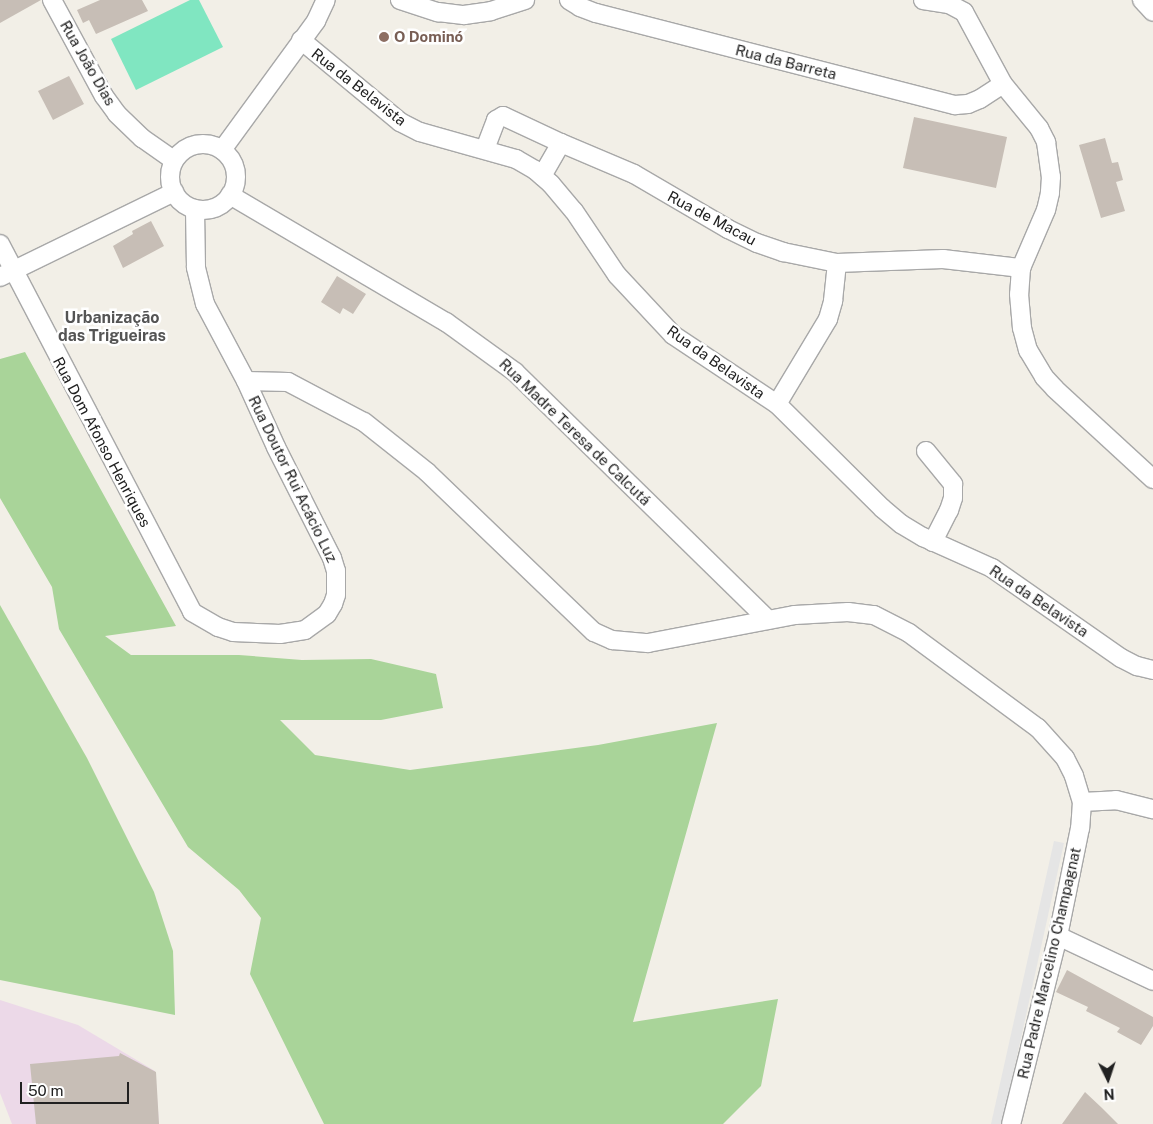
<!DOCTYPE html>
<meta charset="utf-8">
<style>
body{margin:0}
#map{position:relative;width:1153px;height:1124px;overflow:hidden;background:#f2efe7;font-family:"Public Sans",sans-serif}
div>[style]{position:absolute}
.industrial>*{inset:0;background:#ecd9e8}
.forest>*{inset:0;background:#a9d499}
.pitch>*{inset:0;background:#80e6c1}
.parking>*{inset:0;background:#e5e5e5}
.building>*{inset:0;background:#c7beb6}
.roads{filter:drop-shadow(1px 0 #a8a8a8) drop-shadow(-1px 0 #a8a8a8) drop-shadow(0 1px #a8a8a8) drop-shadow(0 -1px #a8a8a8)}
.minor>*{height:18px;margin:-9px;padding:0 9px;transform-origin:9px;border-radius:9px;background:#fff}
.minor>.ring{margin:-9px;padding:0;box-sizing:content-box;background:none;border:18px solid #fff;border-radius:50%}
.dots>*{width:14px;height:14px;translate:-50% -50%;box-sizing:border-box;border:2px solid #fff;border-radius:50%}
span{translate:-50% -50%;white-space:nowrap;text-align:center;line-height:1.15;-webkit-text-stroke:5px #fff;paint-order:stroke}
.education-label{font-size:15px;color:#785e54;font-weight:700}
.left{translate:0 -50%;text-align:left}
.street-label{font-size:15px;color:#212121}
.neighbourhood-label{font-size:16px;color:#545454;font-weight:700}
.north{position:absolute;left:1083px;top:1054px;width:50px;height:50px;-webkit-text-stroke:4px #fff;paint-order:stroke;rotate:176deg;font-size:14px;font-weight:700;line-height:20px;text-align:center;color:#212121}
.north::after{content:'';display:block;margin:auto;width:18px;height:22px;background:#212121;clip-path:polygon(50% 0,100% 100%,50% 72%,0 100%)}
.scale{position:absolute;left:20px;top:1082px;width:109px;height:22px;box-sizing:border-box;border:2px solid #212121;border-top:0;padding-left:6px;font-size:15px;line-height:18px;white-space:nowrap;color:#212121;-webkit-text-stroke:4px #fff;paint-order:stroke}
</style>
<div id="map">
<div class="industrial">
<i style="clip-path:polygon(0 1000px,78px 1025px,155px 1071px,159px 1124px,12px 1124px,0 1093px)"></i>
</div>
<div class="forest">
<i style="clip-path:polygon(25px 352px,176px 626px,105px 636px,131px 655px,239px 655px,302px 660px,371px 659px,436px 674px,443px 708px,381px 720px,280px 720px,315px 755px,410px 770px,598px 745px,717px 723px,633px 1022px,778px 999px,761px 1086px,723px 1124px,324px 1124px,250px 974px,261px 918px,239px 890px,188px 847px,59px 629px,52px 587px,0 498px,0 359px)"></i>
<i style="clip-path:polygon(0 605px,87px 758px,154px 892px,173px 951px,175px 1015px,0 980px)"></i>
</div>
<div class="pitch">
<i style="clip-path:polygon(190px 0,199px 0,223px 47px,136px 90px,111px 39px)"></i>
</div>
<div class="parking">
<i style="clip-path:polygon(1054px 841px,1064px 843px,1002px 1124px,991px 1124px)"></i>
</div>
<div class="building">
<i style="clip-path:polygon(0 0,41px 0,0 23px)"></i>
<i style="clip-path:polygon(100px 0,142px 0,148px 11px,96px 34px,89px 20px,83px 23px,77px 10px)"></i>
<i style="clip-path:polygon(69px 76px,84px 104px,53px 120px,38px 91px)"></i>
<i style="clip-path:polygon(914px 117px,1007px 137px,996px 188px,903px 168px)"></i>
<i style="clip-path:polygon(1105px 138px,1112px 163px,1118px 162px,1123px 180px,1116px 182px,1125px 211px,1101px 218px,1079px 145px)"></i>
<i style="clip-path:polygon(151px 221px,164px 246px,123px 268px,113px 246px,133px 234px,132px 231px)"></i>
<i style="clip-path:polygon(337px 276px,366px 294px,353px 314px,343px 308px,340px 314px,321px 302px)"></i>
<i style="clip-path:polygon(1067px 970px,1153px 1017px,1153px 1026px,1141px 1045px,1117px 1032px,1120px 1028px,1086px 1011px,1088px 1007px,1056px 992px)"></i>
<i style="clip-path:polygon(120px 1053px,156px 1072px,159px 1124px,36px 1124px,30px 1064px,119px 1056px)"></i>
<i style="clip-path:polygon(1085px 1092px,1102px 1108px,1118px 1124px,1062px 1124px)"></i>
</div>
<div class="roads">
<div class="minor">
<i style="left:52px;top:0;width:109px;rotate:61.6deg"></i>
<i style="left:104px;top:96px;width:22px;rotate:54deg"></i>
<i style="left:117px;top:114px;width:35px;rotate:44deg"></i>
<i style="left:142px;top:138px;width:39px;rotate:35deg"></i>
<i style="left:400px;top:0;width:40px;rotate:18deg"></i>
<i style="left:438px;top:12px;width:26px;rotate:7deg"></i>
<i style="left:464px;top:15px;width:27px;rotate:-8deg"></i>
<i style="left:491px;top:11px;width:36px;rotate:-18deg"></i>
<i style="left:569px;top:0;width:13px;rotate:32deg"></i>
<i style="left:580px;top:7px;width:17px;rotate:21deg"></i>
<i style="left:596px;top:13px;width:371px;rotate:14.4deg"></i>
<i style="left:955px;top:105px;width:13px;rotate:-4deg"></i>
<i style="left:968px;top:104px;width:13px;rotate:-23deg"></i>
<i style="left:980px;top:99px;width:27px;rotate:-33deg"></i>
<i style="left:923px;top:0;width:26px;rotate:9deg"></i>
<i style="left:949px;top:4px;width:17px;rotate:28deg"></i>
<i style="left:964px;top:12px;width:82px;rotate:61.6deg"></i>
<i style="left:1003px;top:84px;width:57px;rotate:50.7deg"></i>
<i style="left:1039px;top:128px;width:16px;rotate:63deg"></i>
<i style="left:1046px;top:142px;width:35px;rotate:82deg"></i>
<i style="left:1051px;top:177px;width:16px;rotate:94deg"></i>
<i style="left:1050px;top:193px;width:17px;rotate:103deg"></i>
<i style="left:1046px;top:210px;width:63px;rotate:113.3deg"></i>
<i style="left:1021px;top:268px;width:26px;rotate:94deg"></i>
<i style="left:1019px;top:294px;width:34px;rotate:85deg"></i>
<i style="left:1022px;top:328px;width:23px;rotate:75deg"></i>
<i style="left:1028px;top:350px;width:31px;rotate:59deg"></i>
<i style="left:1044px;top:377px;width:16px;rotate:47deg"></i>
<i style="left:1055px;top:389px;width:133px;rotate:42.6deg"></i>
<i style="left:1142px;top:0;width:16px;rotate:47deg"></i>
<i style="left:301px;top:40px;width:129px;rotate:39.6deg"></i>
<i style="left:400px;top:122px;width:22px;rotate:27deg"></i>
<i style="left:420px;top:132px;width:100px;rotate:15.7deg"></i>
<i style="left:516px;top:159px;width:22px;rotate:30deg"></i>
<i style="left:535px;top:170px;width:21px;rotate:41deg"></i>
<i style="left:551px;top:184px;width:35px;rotate:50deg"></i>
<i style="left:574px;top:211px;width:77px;rotate:56.1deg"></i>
<i style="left:617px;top:275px;width:82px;rotate:47deg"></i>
<i style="left:673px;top:335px;width:125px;rotate:33.6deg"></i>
<i style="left:777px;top:404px;width:148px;rotate:44.7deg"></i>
<i style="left:882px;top:508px;width:25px;rotate:40deg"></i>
<i style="left:901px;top:524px;width:26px;rotate:31deg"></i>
<i style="left:923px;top:537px;width:76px;rotate:24.2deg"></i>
<i style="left:992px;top:568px;width:157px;rotate:34.9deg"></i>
<i style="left:1121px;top:658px;width:18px;rotate:27deg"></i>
<i style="left:1137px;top:666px;width:16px;rotate:14deg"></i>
<i class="ring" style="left:170px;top:144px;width:48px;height:48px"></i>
<i style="left:485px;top:149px;width:31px;rotate:-69deg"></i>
<i style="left:496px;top:120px;width:8px;rotate:-30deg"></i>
<i style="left:503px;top:116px;width:64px;rotate:25deg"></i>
<i style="left:222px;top:150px;width:160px;rotate:-53.9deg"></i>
<i style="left:316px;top:21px;width:23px;rotate:-65deg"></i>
<i style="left:542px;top:176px;width:38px;rotate:-60deg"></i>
<i style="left:561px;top:143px;width:79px;rotate:23deg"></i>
<i style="left:634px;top:174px;width:109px;rotate:30.3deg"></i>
<i style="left:728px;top:229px;width:32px;rotate:26deg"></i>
<i style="left:757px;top:243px;width:28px;rotate:19deg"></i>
<i style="left:783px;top:252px;width:55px;rotate:11.5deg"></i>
<i style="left:837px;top:263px;width:106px;rotate:-2.2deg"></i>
<i style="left:943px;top:259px;width:79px;rotate:6.6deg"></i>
<i style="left:230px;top:195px;width:251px;rotate:30.5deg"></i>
<i style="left:446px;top:322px;width:85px;rotate:35.9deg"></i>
<i style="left:515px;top:372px;width:354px;rotate:44.4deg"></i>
<i style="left:0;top:244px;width:415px;rotate:62.4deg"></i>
<i style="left:192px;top:612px;width:30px;rotate:30deg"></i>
<i style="left:218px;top:627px;width:16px;rotate:18deg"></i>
<i style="left:233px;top:632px;width:47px;rotate:2.4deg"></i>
<i style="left:280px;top:634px;width:25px;rotate:-9deg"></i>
<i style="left:305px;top:630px;width:27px;rotate:-36deg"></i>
<i style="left:327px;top:614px;width:12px;rotate:-59deg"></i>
<i style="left:333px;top:604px;width:9px;rotate:-72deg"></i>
<i style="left:336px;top:595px;width:24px;rotate:-90deg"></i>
<i style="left:336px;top:571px;width:14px;rotate:-107deg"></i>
<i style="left:332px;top:558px;width:124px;rotate:-116.8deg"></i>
<i style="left:276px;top:447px;width:72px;rotate:-114.4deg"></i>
<i style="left:246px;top:381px;width:87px;rotate:-118deg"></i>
<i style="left:205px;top:304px;width:38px;rotate:-104deg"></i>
<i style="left:196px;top:267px;width:58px;rotate:-91deg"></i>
<i style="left:0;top:277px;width:194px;rotate:-26deg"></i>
<i style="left:246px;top:381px;width:42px;rotate:1.4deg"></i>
<i style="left:288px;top:382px;width:86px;rotate:27.8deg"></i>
<i style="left:364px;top:422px;width:80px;rotate:38.4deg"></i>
<i style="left:427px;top:472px;width:231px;rotate:43.8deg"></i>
<i style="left:594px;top:632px;width:20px;rotate:24deg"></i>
<i style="left:612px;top:640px;width:36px;rotate:5deg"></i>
<i style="left:648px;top:643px;width:150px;rotate:-10.8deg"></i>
<i style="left:795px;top:615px;width:53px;rotate:-3.2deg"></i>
<i style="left:848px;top:612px;width:26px;rotate:7deg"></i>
<i style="left:874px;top:615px;width:39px;rotate:27deg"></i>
<i style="left:909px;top:633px;width:160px;rotate:36.4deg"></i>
<i style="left:1038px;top:728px;width:40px;rotate:48deg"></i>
<i style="left:1065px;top:758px;width:20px;rotate:63deg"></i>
<i style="left:1074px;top:776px;width:27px;rotate:73deg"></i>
<i style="left:1082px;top:802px;width:26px;rotate:94deg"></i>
<i style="left:1080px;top:828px;width:110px;rotate:101.5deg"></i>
<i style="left:1058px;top:936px;width:194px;rotate:104deg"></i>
<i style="left:777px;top:404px;width:99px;rotate:-59deg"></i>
<i style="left:828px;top:319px;width:19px;rotate:-74deg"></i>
<i style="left:833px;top:301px;width:38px;rotate:-84deg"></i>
<i style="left:926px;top:451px;width:43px;rotate:50.7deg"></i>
<i style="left:953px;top:484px;width:14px;rotate:90deg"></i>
<i style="left:953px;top:498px;width:13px;rotate:108deg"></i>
<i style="left:949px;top:510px;width:36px;rotate:117deg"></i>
<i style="left:1082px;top:802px;width:34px;rotate:-3deg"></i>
<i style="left:1116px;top:800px;width:38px;rotate:14deg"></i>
<i style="left:1058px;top:936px;width:105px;rotate:25.3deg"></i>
</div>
</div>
<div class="dots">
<i style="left:384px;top:37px;background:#8d6e63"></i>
</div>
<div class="education-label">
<span class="left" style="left:394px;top:37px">O Dominó</span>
</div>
<div class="street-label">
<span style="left:786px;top:62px;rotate:14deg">Rua da Barreta</span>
<span style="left:88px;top:63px;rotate:60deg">Rua João Dias</span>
<span style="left:359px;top:87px;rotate:38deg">Rua da Belavista</span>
<span style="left:712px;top:218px;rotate:28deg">Rua de Macau</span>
<span style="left:716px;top:362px;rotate:35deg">Rua da Belavista</span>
<span style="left:575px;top:432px;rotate:44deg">Rua Madre Teresa de Calcutá</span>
<span style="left:102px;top:442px;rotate:62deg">Rua Dom Afonso Henriques</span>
<span style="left:293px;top:479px;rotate:64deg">Rua Doutor Rui Acácio Luz</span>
<span style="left:1039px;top:601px;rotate:34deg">Rua da Belavista</span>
<span style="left:1049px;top:963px;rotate:-77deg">Rua Padre Marcelino Champagnat</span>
</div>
<div class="neighbourhood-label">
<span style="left:112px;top:327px">Urbanização<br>das Trigueiras</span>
</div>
<div class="north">N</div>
<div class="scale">50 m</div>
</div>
